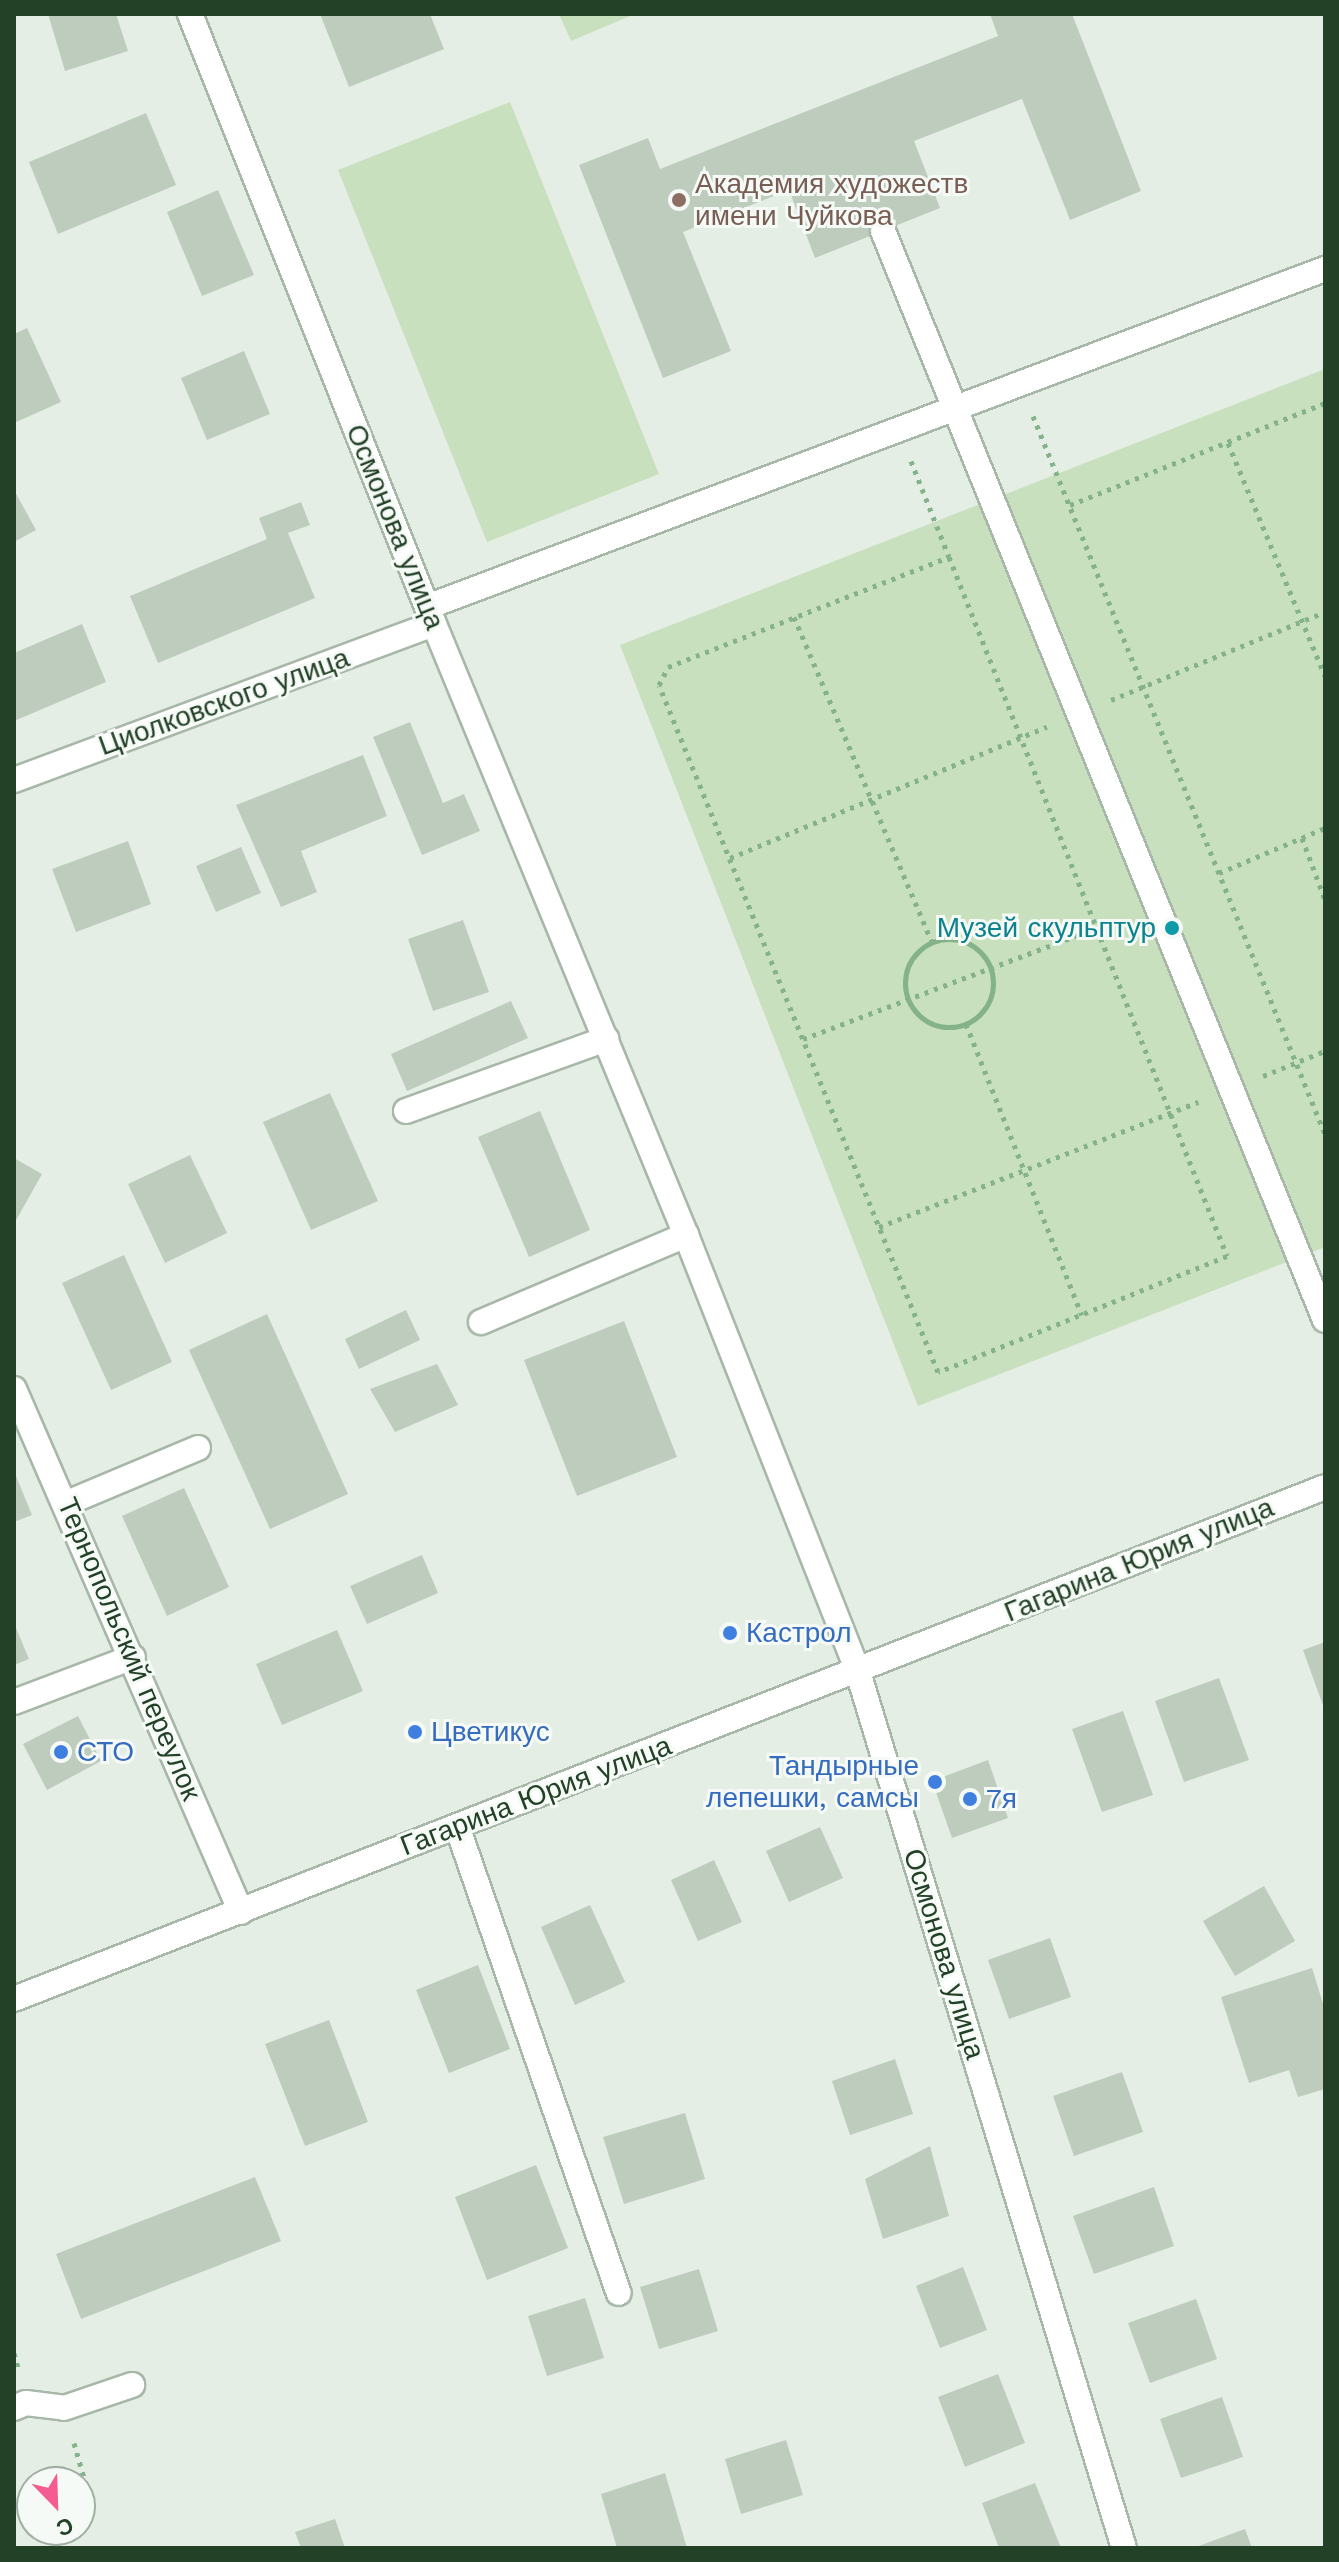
<!DOCTYPE html>
<meta charset="utf-8">
<style>
body{margin:0}
#map{position:relative;width:1339px;height:2562px;overflow:hidden;background:#e5eee5;font-family:"Work Sans",sans-serif}
div>[style]{position:absolute}
.green>*{inset:0;background:#c8e0bd}
.building>*{inset:0;background:#beccbd}
.path>*{height:5px;margin-top:-2.5px;transform-origin:0;background:repeating-linear-gradient(90deg,#84b389 0 4px,transparent 0 10px)}
.path>.ring{margin:-2.5px;padding:0;box-sizing:content-box;background:none;border:5px solid #84b389;border-radius:50%}
.roads{filter:drop-shadow(2px 0 #a7b7a8) drop-shadow(-2px 0 #a7b7a8) drop-shadow(0 2px #a7b7a8) drop-shadow(0 -2px #a7b7a8)}
.lane>*{height:24px;margin:-12px;padding:0 12px;transform-origin:12px;border-radius:12px;background:#fff}
.street>*{height:24px;margin:-12px;padding:0 12px;transform-origin:12px;border-radius:12px;background:#fff}
.secondary>*{height:24px;margin:-12px;padding:0 12px;transform-origin:12px;border-radius:12px;background:#fff}
.dots>*{width:22px;height:22px;translate:-50% -50%;box-sizing:border-box;border:4px solid #f6faf6;border-radius:50%}
span{translate:-50% -50%;white-space:nowrap;text-align:center;line-height:1.15;-webkit-text-stroke:6px #f6faf6;paint-order:stroke}
.education-label{font-size:28px;color:#785e54}
.left{translate:0 -50%;text-align:left}
.street-label{font-size:28px;color:#234127}
.culture-label{font-size:28px;color:#0d838f}
.right{translate:-100% -50%;text-align:right}
.shop-label{font-size:28px;color:#366cbe}
.frame{position:absolute;inset:0;border:16px solid #234127;pointer-events:none}
.north{position:absolute;left:16px;top:2466px;width:80px;height:80px;box-sizing:border-box;background:#f6faf6;border:2px solid #a2b0a3;border-radius:50%;rotate:157deg;font-size:22px;font-weight:700;line-height:32px;text-align:center;color:#234127}
.north::after{content:'';display:block;margin:auto;width:28px;height:36px;background:#f55c91;clip-path:polygon(50% 0,100% 100%,50% 72%,0 100%)}
</style>
<div id="map">
<div class="green">
<i style="clip-path:polygon(559px 14px,635px 14px,571px 41px)"></i>
<i style="clip-path:polygon(510px 102px,659px 474px,487px 542px,338px 170px)"></i>
<i style="clip-path:polygon(1325px 369px,1325px 1247px,918px 1406px,620px 645px)"></i>
</div>
<div class="building">
<i style="clip-path:polygon(48px 14px,116px 14px,128px 51px,65px 71px)"></i>
<i style="clip-path:polygon(320px 14px,430px 14px,444px 49px,349px 87px)"></i>
<i style="clip-path:polygon(990px 14px,1072px 14px,1141px 191px,1070px 220px,1022px 99px,914px 141px,940px 208px,815px 258px,789px 190px,683px 232px,731px 351px,663px 378px,579px 165px,648px 138px,660px 169px,998px 36px)"></i>
<i style="clip-path:polygon(146px 113px,176px 185px,58px 234px,29px 162px)"></i>
<i style="clip-path:polygon(218px 190px,254px 275px,202px 296px,167px 212px)"></i>
<i style="clip-path:polygon(27px 328px,61px 402px,14px 423px,14px 334px)"></i>
<i style="clip-path:polygon(244px 351px,270px 414px,207px 440px,181px 378px)"></i>
<i style="clip-path:polygon(14px 490px,36px 530px,14px 542px)"></i>
<i style="clip-path:polygon(301px 502px,310px 525px,288px 533px,315px 598px,158px 663px,130px 596px,267px 539px,259px 518px)"></i>
<i style="clip-path:polygon(82px 624px,106px 682px,14px 721px,14px 653px)"></i>
<i style="clip-path:polygon(410px 722px,443px 803px,464px 794px,480px 831px,422px 855px,373px 737px)"></i>
<i style="clip-path:polygon(363px 755px,387px 816px,301px 851px,317px 892px,281px 907px,236px 805px)"></i>
<i style="clip-path:polygon(128px 841px,151px 904px,76px 932px,52px 869px)"></i>
<i style="clip-path:polygon(241px 847px,261px 893px,216px 912px,196px 866px)"></i>
<i style="clip-path:polygon(463px 920px,489px 992px,433px 1011px,408px 939px)"></i>
<i style="clip-path:polygon(511px 1001px,528px 1038px,407px 1091px,391px 1054px)"></i>
<i style="clip-path:polygon(330px 1093px,378px 1201px,311px 1230px,263px 1122px)"></i>
<i style="clip-path:polygon(540px 1111px,590px 1230px,529px 1257px,478px 1137px)"></i>
<i style="clip-path:polygon(190px 1155px,227px 1233px,165px 1263px,128px 1184px)"></i>
<i style="clip-path:polygon(14px 1158px,42px 1174px,14px 1224px)"></i>
<i style="clip-path:polygon(124px 1255px,172px 1362px,111px 1390px,62px 1283px)"></i>
<i style="clip-path:polygon(406px 1310px,420px 1340px,359px 1369px,345px 1339px)"></i>
<i style="clip-path:polygon(267px 1314px,348px 1494px,270px 1529px,189px 1350px)"></i>
<i style="clip-path:polygon(624px 1321px,677px 1457px,577px 1496px,524px 1360px)"></i>
<i style="clip-path:polygon(437px 1364px,458px 1405px,395px 1432px,370px 1389px)"></i>
<i style="clip-path:polygon(14px 1471px,32px 1515px,14px 1522px)"></i>
<i style="clip-path:polygon(184px 1488px,229px 1587px,167px 1616px,122px 1516px)"></i>
<i style="clip-path:polygon(422px 1555px,438px 1593px,367px 1624px,350px 1586px)"></i>
<i style="clip-path:polygon(14px 1623px,29px 1659px,14px 1665px)"></i>
<i style="clip-path:polygon(337px 1630px,363px 1691px,282px 1725px,256px 1664px)"></i>
<i style="clip-path:polygon(1325px 1642px,1325px 1711px,1303px 1650px)"></i>
<i style="clip-path:polygon(1219px 1678px,1249px 1760px,1184px 1782px,1155px 1701px)"></i>
<i style="clip-path:polygon(1123px 1711px,1153px 1795px,1102px 1812px,1072px 1729px)"></i>
<i style="clip-path:polygon(78px 1716px,101px 1761px,47px 1790px,23px 1744px)"></i>
<i style="clip-path:polygon(988px 1760px,1008px 1818px,952px 1838px,932px 1781px)"></i>
<i style="clip-path:polygon(820px 1827px,843px 1878px,789px 1902px,766px 1851px)"></i>
<i style="clip-path:polygon(714px 1860px,742px 1922px,698px 1941px,671px 1880px)"></i>
<i style="clip-path:polygon(1264px 1886px,1295px 1941px,1235px 1976px,1203px 1921px)"></i>
<i style="clip-path:polygon(590px 1905px,625px 1982px,575px 2005px,541px 1927px)"></i>
<i style="clip-path:polygon(1050px 1938px,1071px 1997px,1009px 2019px,988px 1960px)"></i>
<i style="clip-path:polygon(478px 1965px,510px 2049px,449px 2073px,416px 1990px)"></i>
<i style="clip-path:polygon(1312px 1968px,1325px 2010px,1325px 2089px,1298px 2097px,1289px 2070px,1249px 2083px,1221px 1997px)"></i>
<i style="clip-path:polygon(329px 2020px,368px 2122px,305px 2146px,265px 2044px)"></i>
<i style="clip-path:polygon(895px 2059px,913px 2114px,850px 2135px,832px 2081px)"></i>
<i style="clip-path:polygon(1122px 2072px,1143px 2132px,1074px 2156px,1053px 2096px)"></i>
<i style="clip-path:polygon(685px 2113px,705px 2179px,624px 2204px,603px 2137px)"></i>
<i style="clip-path:polygon(930px 2146px,949px 2216px,883px 2239px,865px 2179px)"></i>
<i style="clip-path:polygon(536px 2165px,568px 2248px,487px 2280px,455px 2197px)"></i>
<i style="clip-path:polygon(255px 2177px,281px 2241px,81px 2319px,56px 2254px)"></i>
<i style="clip-path:polygon(1154px 2187px,1174px 2246px,1094px 2274px,1073px 2216px)"></i>
<i style="clip-path:polygon(963px 2267px,987px 2330px,940px 2348px,916px 2286px)"></i>
<i style="clip-path:polygon(699px 2269px,718px 2331px,659px 2349px,640px 2287px)"></i>
<i style="clip-path:polygon(585px 2298px,604px 2358px,547px 2376px,528px 2316px)"></i>
<i style="clip-path:polygon(1196px 2299px,1217px 2359px,1150px 2383px,1128px 2323px)"></i>
<i style="clip-path:polygon(998px 2374px,1025px 2443px,965px 2467px,938px 2397px)"></i>
<i style="clip-path:polygon(1222px 2397px,1243px 2457px,1181px 2478px,1160px 2419px)"></i>
<i style="clip-path:polygon(786px 2440px,803px 2495px,741px 2514px,725px 2459px)"></i>
<i style="clip-path:polygon(665px 2473px,687px 2548px,617px 2548px,601px 2494px)"></i>
<i style="clip-path:polygon(1035px 2483px,1061px 2548px,999px 2548px,982px 2503px)"></i>
<i style="clip-path:polygon(335px 2519px,345px 2548px,301px 2548px,295px 2532px)"></i>
<i style="clip-path:polygon(1245px 2529px,1252px 2548px,1193px 2548px)"></i>
</div>
<div class="path">
<i style="left:1033px;top:416px;width:775px;rotate:67.87deg"></i>
<i style="left:1228px;top:443px;width:252px;rotate:67.4deg"></i>
<i style="left:911px;top:461px;width:103px;rotate:68.4deg"></i>
<i style="left:949px;top:557px;width:752px;rotate:68.31deg"></i>
<i style="left:1227px;top:1256px;width:311px;rotate:158.1deg"></i>
<i style="left:938px;top:1372px;width:741px;rotate:-112.1deg"></i>
<i style="left:659px;top:685px;width:20px;rotate:-63deg"></i>
<i style="left:668px;top:667px;width:302px;rotate:-21.4deg"></i>
<i style="left:1070px;top:505px;width:275px;rotate:-21.8deg"></i>
<i style="left:794px;top:617px;width:353px;rotate:67deg"></i>
<i style="left:1111px;top:700px;width:231px;rotate:-22.4deg"></i>
<i style="left:1302px;top:838px;width:66px;rotate:69.6deg"></i>
<i style="left:730px;top:858px;width:343px;rotate:-22.5deg"></i>
<i style="left:1219px;top:873px;width:115px;rotate:-23deg"></i>
<i class="ring" style="left:905px;top:939px;width:83px;height:83px"></i>
<i style="left:966px;top:1024px;width:313px;rotate:68.3deg"></i>
<i style="left:803px;top:1039px;width:314px;rotate:-20.7deg"></i>
<i style="left:1263px;top:1076px;width:67px;rotate:-22deg"></i>
<i style="left:879px;top:1227px;width:343px;rotate:-21.4deg"></i>
<i style="left:14px;top:2353px;width:16px;rotate:75deg"></i>
<i style="left:74px;top:2443px;width:61px;rotate:73.9deg"></i>
</div>
<div class="roads">
<div class="lane">
<i style="left:883px;top:231px;width:1175px;rotate:67.91deg"></i>
<i style="left:427px;top:607px;width:960px;rotate:-20.63deg"></i>
</div>
<div class="street">
<i style="left:190px;top:14px;width:639px;rotate:68.22deg"></i>
<i style="left:427px;top:607px;width:679px;rotate:67.59deg"></i>
<i style="left:686px;top:1235px;width:470px;rotate:68.5deg"></i>
<i style="left:858px;top:1672px;width:915px;rotate:73.11deg"></i>
<i style="left:14px;top:780px;width:448px;rotate:-20.4deg"></i>
<i style="left:406px;top:1111px;width:213px;rotate:-19.8deg"></i>
<i style="left:481px;top:1322px;width:223px;rotate:-23deg"></i>
<i style="left:14px;top:1389px;width:570px;rotate:66.54deg"></i>
<i style="left:67px;top:1503px;width:142px;rotate:-22.8deg"></i>
<i style="left:14px;top:1702px;width:127px;rotate:-20.7deg"></i>
<i style="left:457px;top:1826px;width:494px;rotate:70.9deg"></i>
<i style="left:14px;top:2408px;width:13px;rotate:-23deg"></i>
<i style="left:26px;top:2403px;width:38px;rotate:7deg"></i>
<i style="left:64px;top:2408px;width:72px;rotate:-18.7deg"></i>
</div>
<div class="secondary">
<i style="left:14px;top:1999px;width:1407px;rotate:-21.33deg"></i>
</div>
</div>
<div class="dots">
<i style="left:679px;top:200px;background:#8d6e63"></i>
<i style="left:1172px;top:928px;background:#0f9aa8"></i>
<i style="left:730px;top:1633px;background:#3f7fe0"></i>
<i style="left:415px;top:1732px;background:#3f7fe0"></i>
<i style="left:61px;top:1752px;background:#3f7fe0"></i>
<i style="left:935px;top:1782px;background:#3f7fe0"></i>
<i style="left:970px;top:1799px;background:#3f7fe0"></i>
</div>
<div class="education-label">
<span class="left" style="left:695px;top:200px">Академия художеств<br>имени Чуйкова</span>
</div>
<div class="street-label">
<span style="left:395px;top:527px;rotate:68deg">Осмонова улица</span>
<span style="left:224px;top:702px;rotate:-20deg">Циолковского улица</span>
<span style="left:1139px;top:1560px;rotate:-22deg">Гагарина Юрия улица</span>
<span style="left:129px;top:1649px;rotate:67deg">Тернопольский переулок</span>
<span style="left:536px;top:1796px;rotate:-21deg">Гагарина Юрия улица</span>
<span style="left:944px;top:1954px;rotate:73deg">Осмонова улица</span>
</div>
<div class="culture-label">
<span class="right" style="left:1156px;top:928px">Музей скульптур</span>
</div>
<div class="shop-label">
<span class="left" style="left:746px;top:1633px">Кастрол</span>
<span class="left" style="left:431px;top:1732px">Цветикус</span>
<span class="left" style="left:77px;top:1752px">СТО</span>
<span class="right" style="left:919px;top:1782px">Тандырные<br>лепешки, самсы</span>
<span class="left" style="left:986px;top:1799px">7я</span>
</div>
<div class="frame"></div>
<div class="north">С</div>
</div>
